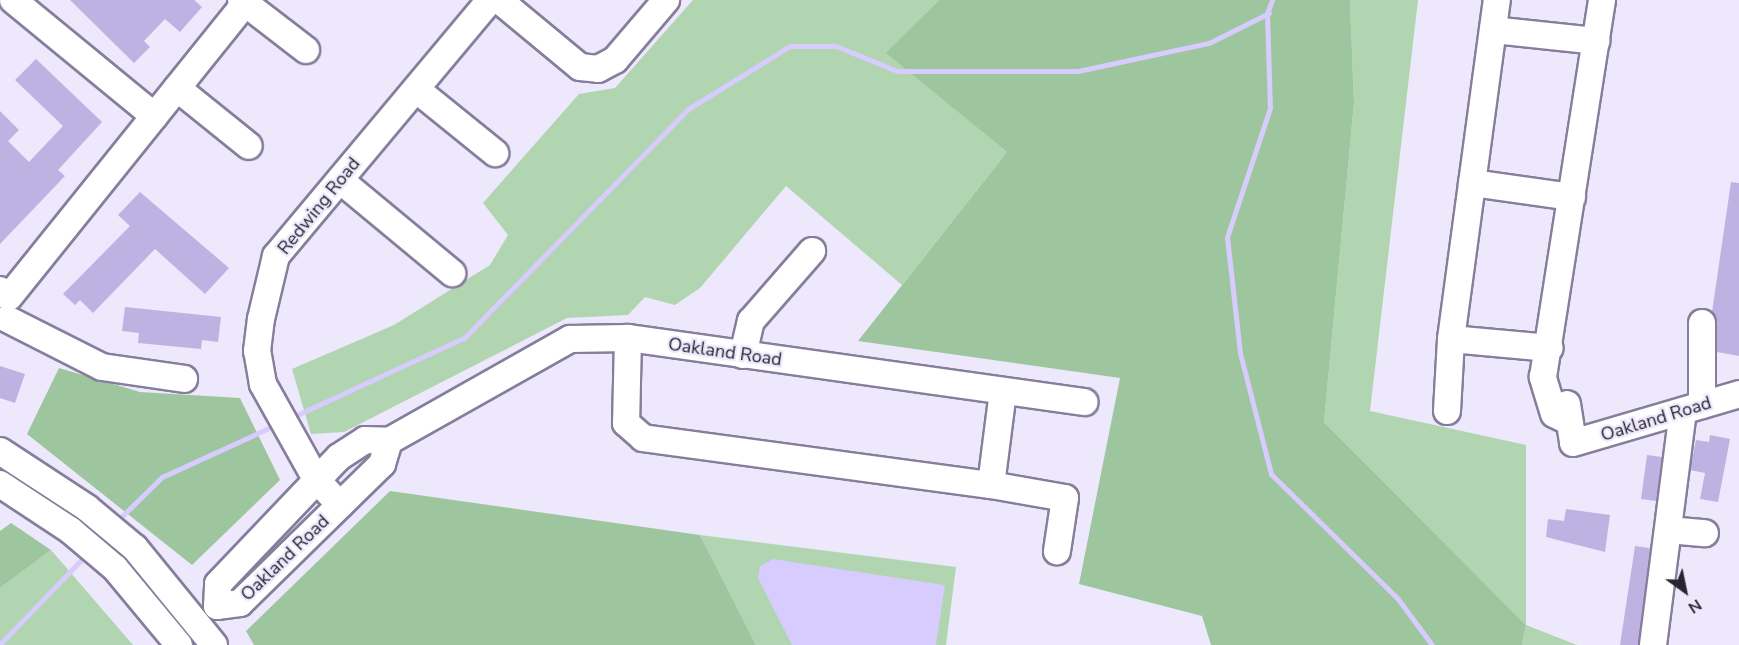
<!DOCTYPE html>
<style>
body{margin:0}
#map{position:relative;width:1739px;height:645px;overflow:hidden;background:#ede8fc;font-family:"Nunito Sans",sans-serif}
div>[style]{position:absolute}
.green>*{inset:0;background:#b0d5b0}
.forest>*{inset:0;background:#9ec69e}
.water>*{inset:0;background:#d8cbfe}
.stream>*{height:5px;margin:-2.5px;padding:0 2.5px;transform-origin:2.5px;border-radius:2.5px;background:#d8cbfe}
.building>*{inset:0;background:#beb2e3}
.roads{filter:drop-shadow(2px 0 #857e9c) drop-shadow(-2px 0 #857e9c) drop-shadow(0 2px #857e9c) drop-shadow(0 -2px #857e9c)}
.minor>*{height:26px;margin:-13px;padding:0 13px;transform-origin:13px;border-radius:13px;background:#fff}
span{translate:-50% -50%;white-space:nowrap;text-align:center;line-height:1.15;-webkit-text-stroke:4.5px #ede8fc;paint-order:stroke}
.street-label{font-size:18px;color:#282531}
.north{position:absolute;left:1655px;top:561px;width:60px;height:60px;-webkit-text-stroke:4px #ede8fc;paint-order:stroke;rotate:147deg;font-size:16px;font-weight:700;line-height:24px;text-align:center;color:#282531}
.north::after{content:'';display:block;margin:auto;width:21px;height:27px;background:#282531;clip-path:polygon(50% 0,100% 100%,50% 72%,0 100%)}
</style>
<div id="map">
<div class="green">
<i style="clip-path:polygon(693px 0,939px 0,887px 53px,1007px 152px,902px 285px,786px 186px,700px 288px,675px 305px,645px 297px,628px 315px,567px 318px,344px 432px,311px 434px,292px 369px,394px 325px,490px 265px,508px 235px,483px 203px,579px 94px,615px 88px)"></i>
<i style="clip-path:polygon(1350px 0,1418px 0,1370px 411px,1526px 445px,1526px 625px,1577px 645px,1522px 645px,1526px 625px,1324px 422px,1354px 103px)"></i>
<i style="clip-path:polygon(700px 535px,956px 567px,946px 645px,756px 645px)"></i>
<i style="clip-path:polygon(51px 550px,133px 645px,0 645px,0 588px)"></i>
</div>
<div class="forest">
<i style="clip-path:polygon(939px 0,1350px 0,1354px 103px,1324px 422px,1526px 625px,1522px 645px,1211px 645px,1202px 616px,1079px 584px,1120px 378px,858px 341px,1007px 152px,886px 53px)"></i>
<i style="clip-path:polygon(59px 368px,140px 392px,240px 398px,280px 480px,192px 565px,27px 434px)"></i>
<i style="clip-path:polygon(390px 491px,700px 535px,756px 645px,254px 645px,246px 631px)"></i>
<i style="clip-path:polygon(11px 523px,51px 550px,0 588px,0 531px)"></i>
</div>
<div class="water">
<i style="clip-path:polygon(773px 559px,945px 585px,936px 645px,792px 645px,758px 578px,760px 566px)"></i>
</div>
<div class="stream">
<i style="left:1272px;top:0;width:15px;rotate:110deg"></i>
<i style="left:1267px;top:14px;width:94px;rotate:88.2deg"></i>
<i style="left:1270px;top:108px;width:136px;rotate:108.4deg"></i>
<i style="left:1227px;top:237px;width:117px;rotate:83.6deg"></i>
<i style="left:1240px;top:353px;width:125px;rotate:75.6deg"></i>
<i style="left:1271px;top:474px;width:178px;rotate:44.5deg"></i>
<i style="left:1398px;top:599px;width:57px;rotate:53.5deg"></i>
<i style="left:297px;top:415px;width:184px;rotate:-24.8deg"></i>
<i style="left:464px;top:338px;width:320px;rotate:-45.6deg"></i>
<i style="left:688px;top:109px;width:120px;rotate:-31.7deg"></i>
<i style="left:790px;top:46px;width:46px"></i>
<i style="left:836px;top:46px;width:66px;rotate:22.3deg"></i>
<i style="left:897px;top:71px;width:181px"></i>
<i style="left:1078px;top:71px;width:134px;rotate:-12.1deg"></i>
<i style="left:1209px;top:43px;width:67px;rotate:-26.6deg"></i>
<i style="left:115px;top:523px;width:66px;rotate:-44.4deg"></i>
<i style="left:162px;top:477px;width:120px;rotate:-24.6deg"></i>
<i style="left:0;top:644px;width:125px;rotate:-46deg"></i>
</div>
<div class="building">
<i style="clip-path:polygon(70px 0,194px 0,202px 7px,180px 32px,165px 19px,144px 41px,150px 47px,134px 63px)"></i>
<i style="clip-path:polygon(36px 59px,102px 122px,58px 170px,65px 176px,0 244px,0 111px,19px 130px,8px 141px,29px 162px,63px 126px,15px 80px)"></i>
<i style="clip-path:polygon(1731px 182px,1739px 183px,1739px 356px,1717px 352px,1712px 312px)"></i>
<i style="clip-path:polygon(140px 192px,229px 268px,205px 294px,155px 249px,93px 313px,80px 300px,75px 305px,63px 294px,130px 226px,118px 215px)"></i>
<i style="clip-path:polygon(125px 307px,221px 317px,218px 342px,202px 340px,201px 349px,138px 343px,139px 333px,122px 331px)"></i>
<i style="clip-path:polygon(0 366px,25px 374px,15px 403px,0 398px)"></i>
<i style="clip-path:polygon(1710px 435px,1730px 439px,1718px 502px,1700px 499px,1705px 473px,1690px 470px,1696px 440px,1709px 442px)"></i>
<i style="clip-path:polygon(1647px 455px,1662px 457px,1656px 501px,1641px 499px)"></i>
<i style="clip-path:polygon(1566px 509px,1610px 515px,1605px 552px,1546px 537px,1548px 519px,1564px 521px)"></i>
<i style="clip-path:polygon(1635px 546px,1650px 548px,1638px 645px,1620px 645px)"></i>
</div>
<div class="roads">
<div class="minor">
<i style="left:13px;top:0;width:183px;rotate:39.4deg"></i>
<i style="left:499px;top:0;width:105px;rotate:39.6deg"></i>
<i style="left:580px;top:67px;width:18px;rotate:6deg"></i>
<i style="left:598px;top:69px;width:19px;rotate:-28deg"></i>
<i style="left:615px;top:60px;width:79px;rotate:-49.6deg"></i>
<i style="left:245px;top:3px;width:77px;rotate:37.6deg"></i>
<i style="left:1493px;top:30px;width:104px;rotate:6.1deg"></i>
<i style="left:177px;top:88px;width:92px;rotate:38.9deg"></i>
<i style="left:416px;top:89px;width:102px;rotate:39deg"></i>
<i style="left:340px;top:180px;width:146px;rotate:39.7deg"></i>
<i style="left:1472px;top:183px;width:101px;rotate:8deg"></i>
<i style="left:0;top:290px;width:11px;rotate:38deg"></i>
<i style="left:9px;top:297px;width:377px;rotate:-51.2deg"></i>
<i style="left:245px;top:3px;width:5px;rotate:-143deg"></i>
<i style="left:7px;top:319px;width:106px;rotate:26.8deg"></i>
<i style="left:102px;top:367px;width:83px;rotate:8.3deg"></i>
<i style="left:628px;top:338px;width:85px;rotate:91.3deg"></i>
<i style="left:626px;top:423px;width:23px;rotate:41deg"></i>
<i style="left:643px;top:438px;width:351px;rotate:7.7deg"></i>
<i style="left:991px;top:485px;width:95px;rotate:-82.7deg"></i>
<i style="left:1451px;top:339px;width:99px;rotate:5.2deg"></i>
<i style="left:743px;top:355px;width:35px;rotate:-77deg"></i>
<i style="left:751px;top:321px;width:93px;rotate:-48.9deg"></i>
<i style="left:1567px;top:404px;width:39px;rotate:81deg"></i>
<i style="left:1573px;top:443px;width:173px;rotate:-16.4deg"></i>
<i style="left:1702px;top:405px;width:82px;rotate:-90deg"></i>
<i style="left:1447px;top:411px;width:72px;rotate:-86.8deg"></i>
<i style="left:1451px;top:339px;width:342px;rotate:-82.3deg"></i>
<i style="left:1566px;top:420px;width:13px;rotate:-153deg"></i>
<i style="left:1554px;top:414px;width:39px;rotate:-107deg"></i>
<i style="left:1543px;top:377px;width:382px;rotate:-81.1deg"></i>
<i style="left:0;top:451px;width:104px;rotate:33.2deg"></i>
<i style="left:87px;top:508px;width:62px;rotate:39.8deg"></i>
<i style="left:135px;top:548px;width:125px;rotate:50.8deg"></i>
<i style="left:0;top:484px;width:84px;rotate:33.3deg"></i>
<i style="left:70px;top:530px;width:59px;rotate:40.2deg"></i>
<i style="left:115px;top:568px;width:100px;rotate:50.3deg"></i>
<i style="left:991px;top:485px;width:75px;rotate:10deg"></i>
<i style="left:1065px;top:498px;width:54px;rotate:98.6deg"></i>
<i style="left:340px;top:505px;width:35px;rotate:-133deg"></i>
<i style="left:316px;top:479px;width:109px;rotate:-119.2deg"></i>
<i style="left:263px;top:384px;width:34px;rotate:-100deg"></i>
<i style="left:257px;top:351px;width:32px;rotate:-83deg"></i>
<i style="left:261px;top:319px;width:65px;rotate:-76.6deg"></i>
<i style="left:276px;top:256px;width:334px;rotate:-50.1deg"></i>
<i style="left:1668px;top:530px;width:37px;rotate:5deg"></i>
<i style="left:217px;top:606px;width:22px;rotate:-87deg"></i>
<i style="left:218px;top:584px;width:175px;rotate:-46.4deg"></i>
<i style="left:339px;top:457px;width:31px;rotate:-33deg"></i>
<i style="left:365px;top:440px;width:24px;rotate:2deg"></i>
<i style="left:389px;top:441px;width:208px;rotate:-29.4deg"></i>
<i style="left:570px;top:339px;width:58px;rotate:-1deg"></i>
<i style="left:628px;top:338px;width:461px;rotate:8deg"></i>
<i style="left:217px;top:606px;width:23px;rotate:-7deg"></i>
<i style="left:240px;top:603px;width:199px;rotate:-44.4deg"></i>
<i style="left:382px;top:464px;width:24px;rotate:-73deg"></i>
<i style="left:1653px;top:645px;width:236px;rotate:-82.7deg"></i>
</div>
</div>
<div class="street-label">
<span style="left:319px;top:206px;rotate:-51deg">Redwing Road</span>
<span style="left:725px;top:352px;rotate:8deg">Oakland Road</span>
<span style="left:1656px;top:419px;rotate:-17deg">Oakland Road</span>
<span style="left:285px;top:558px;rotate:-44deg">Oakland Road</span>
</div>
<div class="north">N</div>
</div>
